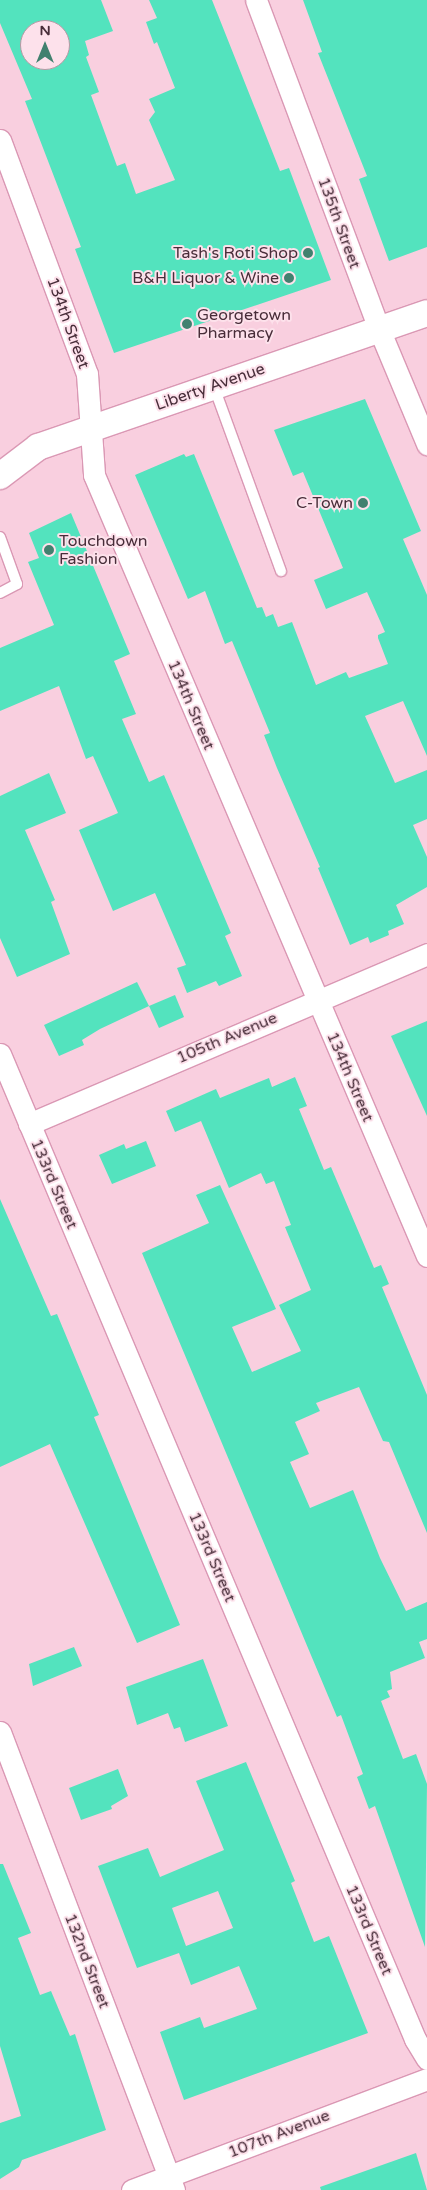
<!DOCTYPE html>
<style>
body{margin:0}
#map{position:relative;width:427px;height:2190px;overflow:hidden;background:#f9cfdf;font-family:"Varela Round",sans-serif}
div>[style]{position:absolute}
.building>*{inset:0;background:#53e3be}
.roads{filter:drop-shadow(1px 0 #da98b4) drop-shadow(-1px 0 #da98b4) drop-shadow(0 1px #da98b4) drop-shadow(0 -1px #da98b4)}
.service>*{height:10px;margin:-5px;padding:0 5px;transform-origin:5px;border-radius:5px;background:#fff}
.minor>*{height:21px;margin:-10.5px;padding:0 10.5px;transform-origin:10.5px;border-radius:10.5px;background:#fff}
.tertiary>*{height:26px;margin:-13px;padding:0 13px;transform-origin:13px;border-radius:13px;background:#fff}
.dots>*{width:14px;height:14px;translate:-50% -50%;box-sizing:border-box;border:2px solid #fde1eb;border-radius:50%}
span{translate:-50% -50%;white-space:nowrap;text-align:center;line-height:1.15;-webkit-text-stroke:4px #fde1eb;paint-order:stroke}
.street-label{font-size:16px;color:#482d39}
.poi-label{font-size:16px;color:#482d39}
.right{translate:-100% -50%;text-align:right}
.left{translate:0 -50%;text-align:left}
.north{position:absolute;left:20px;top:20px;width:50px;height:50px;box-sizing:border-box;background:#fde1eb;border:1px solid #b599a4;border-radius:50%;rotate:0deg;font-size:14px;font-weight:700;line-height:20px;text-align:center;color:#482d39}
.north::after{content:'';display:block;margin:auto;width:18px;height:22px;background:#41816f;clip-path:polygon(50% 0,100% 100%,50% 72%,0 100%)}
</style>
<div id="map">
<div class="building">
<i style="clip-path:polygon(evenodd,0 0,101px 0,113px 31px,85px 41px,89px 55px,86px 57px,99px 92px,91px 95px,117px 166px,125px 163px,136px 194px,175px 180px,149px 120px,155px 112px,149px 99px,175px 88px,157px 42px,154px 44px,146px 22px,157px 18px,149px 0,212px 0,280px 171px,289px 168px,331px 280px,114px 353px,75px 249px,81px 247px,25px 101px,32px 99px,0 23px,0 0,30px 30px,60px 30px,60px 60px,30px 60px,30px 30px)"></i>
<i style="clip-path:polygon(303px 0,427px 0,427px 247px,389px 261px,359px 179px,367px 176px,318px 53px,322px 52px)"></i>
<i style="clip-path:polygon(365px 399px,421px 531px,403px 539px,427px 595px,427px 756px,403px 701px,365px 716px,395px 783px,427px 770px,427px 819px,413px 825px,427px 857px,427px 887px,396px 905px,404px 924px,388px 931px,389px 935px,370px 943px,368px 937px,350px 945px,318px 868px,320px 867px,277px 768px,264px 735px,270px 733px,232px 641px,225px 644px,205px 591px,188px 599px,135px 475px,184px 454px,186px 457px,194px 454px,257px 608px,262px 607px,266px 617px,273px 614px,278px 627px,292px 622px,316px 685px,346px 672px,349px 678px,388px 664px,378px 638px,378px 635px,385px 632px,367px 592px,326px 609px,314px 580px,343px 568px,303px 472px,293px 476px,274px 430px)"></i>
<i style="clip-path:polygon(71px 513px,130px 654px,114px 661px,136px 714px,122px 719px,149px 782px,164px 775px,231px 933px,225px 936px,242px 976px,219px 986px,216px 981px,187px 993px,177px 968px,186px 965px,155px 893px,113px 911px,79px 830px,118px 813px,93px 756px,86px 759px,59px 686px,0 711px,0 648px,54px 625px,28px 562px,39px 558px,29px 533px)"></i>
<i style="clip-path:polygon(49px 773px,66px 813px,25px 830px,55px 900px,51px 902px,70px 954px,17px 977px,0 938px,0 796px)"></i>
<i style="clip-path:polygon(137px 982px,149px 1006px,100px 1029px,82px 1040px,84px 1045px,59px 1056px,44px 1025px)"></i>
<i style="clip-path:polygon(175px 995px,184px 1017px,159px 1028px,149px 1006px)"></i>
<i style="clip-path:polygon(427px 1021px,427px 1116px,391px 1036px)"></i>
<i style="clip-path:polygon(295px 1077px,307px 1106px,299px 1109px,324px 1170px,331px 1167px,374px 1268px,381px 1265px,389px 1284px,382px 1287px,427px 1395px,427px 1533px,389px 1442px,383px 1441px,359px 1387px,316px 1403px,320px 1411px,295px 1422px,309px 1454px,290px 1462px,310px 1508px,353px 1490px,380px 1558px,406px 1611px,427px 1602px,427px 1639px,419px 1642px,425px 1658px,390px 1672px,392px 1689px,387px 1691px,390px 1697px,381px 1701px,403px 1759px,416px 1754px,427px 1784px,425px 1947px,375px 1806px,369px 1809px,357px 1777px,363px 1774px,341px 1715px,337px 1717px,142px 1253px,209px 1223px,196px 1195px,220px 1185px,276px 1309px,232px 1327px,252px 1372px,301px 1351px,279px 1305px,311px 1290px,285px 1227px,291px 1225px,274px 1181px,266px 1184px,261px 1173px,229px 1188px,201px 1121px,175px 1132px,166px 1111px,216px 1089px,220px 1098px,269px 1078px,272px 1087px)"></i>
<i style="clip-path:polygon(146px 1141px,156px 1166px,112px 1184px,99px 1155px,124px 1144px,126px 1149px)"></i>
<i style="clip-path:polygon(0 1199px,51px 1316px,57px 1314px,99px 1415px,94px 1417px,180px 1625px,137px 1643px,50px 1444px,0 1467px)"></i>
<i style="clip-path:polygon(74px 1647px,82px 1666px,33px 1686px,29px 1664px)"></i>
<i style="clip-path:polygon(203px 1659px,228px 1726px,185px 1742px,180px 1727px,174px 1729px,168px 1713px,137px 1725px,126px 1687px)"></i>
<i style="clip-path:polygon(evenodd,246px 1762px,295px 1881px,291px 1883px,314px 1942px,329px 1936px,368px 2033px,184px 2100px,160px 2032px,200px 2017px,204px 2028px,257px 2009px,239px 1966px,191px 1985px,179px 1953px,137px 1968px,98px 1866px,148px 1848px,160px 1877px,224px 1850px,196px 1781px,246px 1762px,218px 1891px,233px 1928px,186px 1946px,172px 1908px,218px 1891px)"></i>
<i style="clip-path:polygon(118px 1769px,128px 1796px,111px 1806px,112px 1809px,81px 1820px,69px 1788px)"></i>
<i style="clip-path:polygon(0 1864px,3px 1864px,31px 1933px,18px 1938px,40px 1995px,51px 1991px,70px 2036px,75px 2034px,106px 2130px,22px 2160px,19px 2167px,0 2179px,0 2123px,21px 2116px,0 2046px)"></i>
<i style="clip-path:polygon(416px 2153px,427px 2190px,321px 2190px,320px 2187px)"></i>
</div>
<div class="roads">
<div class="service">
<i style="left:214px;top:387px;width:196px;rotate:70deg"></i>
<i style="left:0;top:537px;width:50px;rotate:70.1deg"></i>
<i style="left:17px;top:584px;width:19px;rotate:152deg"></i>
</div>
<div class="minor">
<i style="left:256px;top:0;width:351px;rotate:69.5deg"></i>
<i style="left:379px;top:329px;width:125px;rotate:67.3deg"></i>
<i style="left:0;top:140px;width:250px;rotate:69.6deg"></i>
<i style="left:87px;top:374px;width:101px;rotate:86deg"></i>
<i style="left:94px;top:475px;width:849px;rotate:66.91deg"></i>
<i style="left:0;top:1054px;width:1069px;rotate:67.15deg"></i>
<i style="left:415px;top:2039px;width:23px;rotate:59deg"></i>
<i style="left:29px;top:1124px;width:433px;rotate:-23.1deg"></i>
<i style="left:0;top:1732px;width:490px;rotate:69.2deg"></i>
<i style="left:132px;top:2190px;width:315px;rotate:-20.6deg"></i>
</div>
<div class="tertiary">
<i style="left:0;top:476px;width:48px;rotate:-37.3deg"></i>
<i style="left:38px;top:447px;width:411px;rotate:-19deg"></i>
</div>
</div>
<div class="dots">
<i style="left:308px;top:253px;background:#41816f"></i>
<i style="left:289px;top:278px;background:#41816f"></i>
<i style="left:187px;top:324px;background:#41816f"></i>
<i style="left:363px;top:503px;background:#41816f"></i>
<i style="left:49px;top:550px;background:#41816f"></i>
</div>
<div class="street-label">
<span style="left:339px;top:223px;rotate:70deg">135th Street</span>
<span style="left:68px;top:323px;rotate:70deg">134th Street</span>
<span style="left:210px;top:387px;rotate:-19deg">Liberty Avenue</span>
<span style="left:191px;top:705px;rotate:67deg">134th Street</span>
<span style="left:227px;top:1038px;rotate:-23deg">105th Avenue</span>
<span style="left:350px;top:1077px;rotate:67deg">134th Street</span>
<span style="left:54px;top:1184px;rotate:67deg">133rd Street</span>
<span style="left:212px;top:1557px;rotate:67deg">133rd Street</span>
<span style="left:369px;top:1930px;rotate:67deg">133rd Street</span>
<span style="left:87px;top:1961px;rotate:69deg">132nd Street</span>
<span style="left:279px;top:2134px;rotate:-21deg">107th Avenue</span>
</div>
<div class="poi-label">
<span class="right" style="left:298px;top:253px">Tash's Roti Shop</span>
<span class="right" style="left:279px;top:278px">B&amp;H Liquor &amp; Wine</span>
<span class="left" style="left:197px;top:324px">Georgetown<br>Pharmacy</span>
<span class="right" style="left:353px;top:503px">C-Town</span>
<span class="left" style="left:59px;top:550px">Touchdown<br>Fashion</span>
</div>
<div class="north">N</div>
</div>
